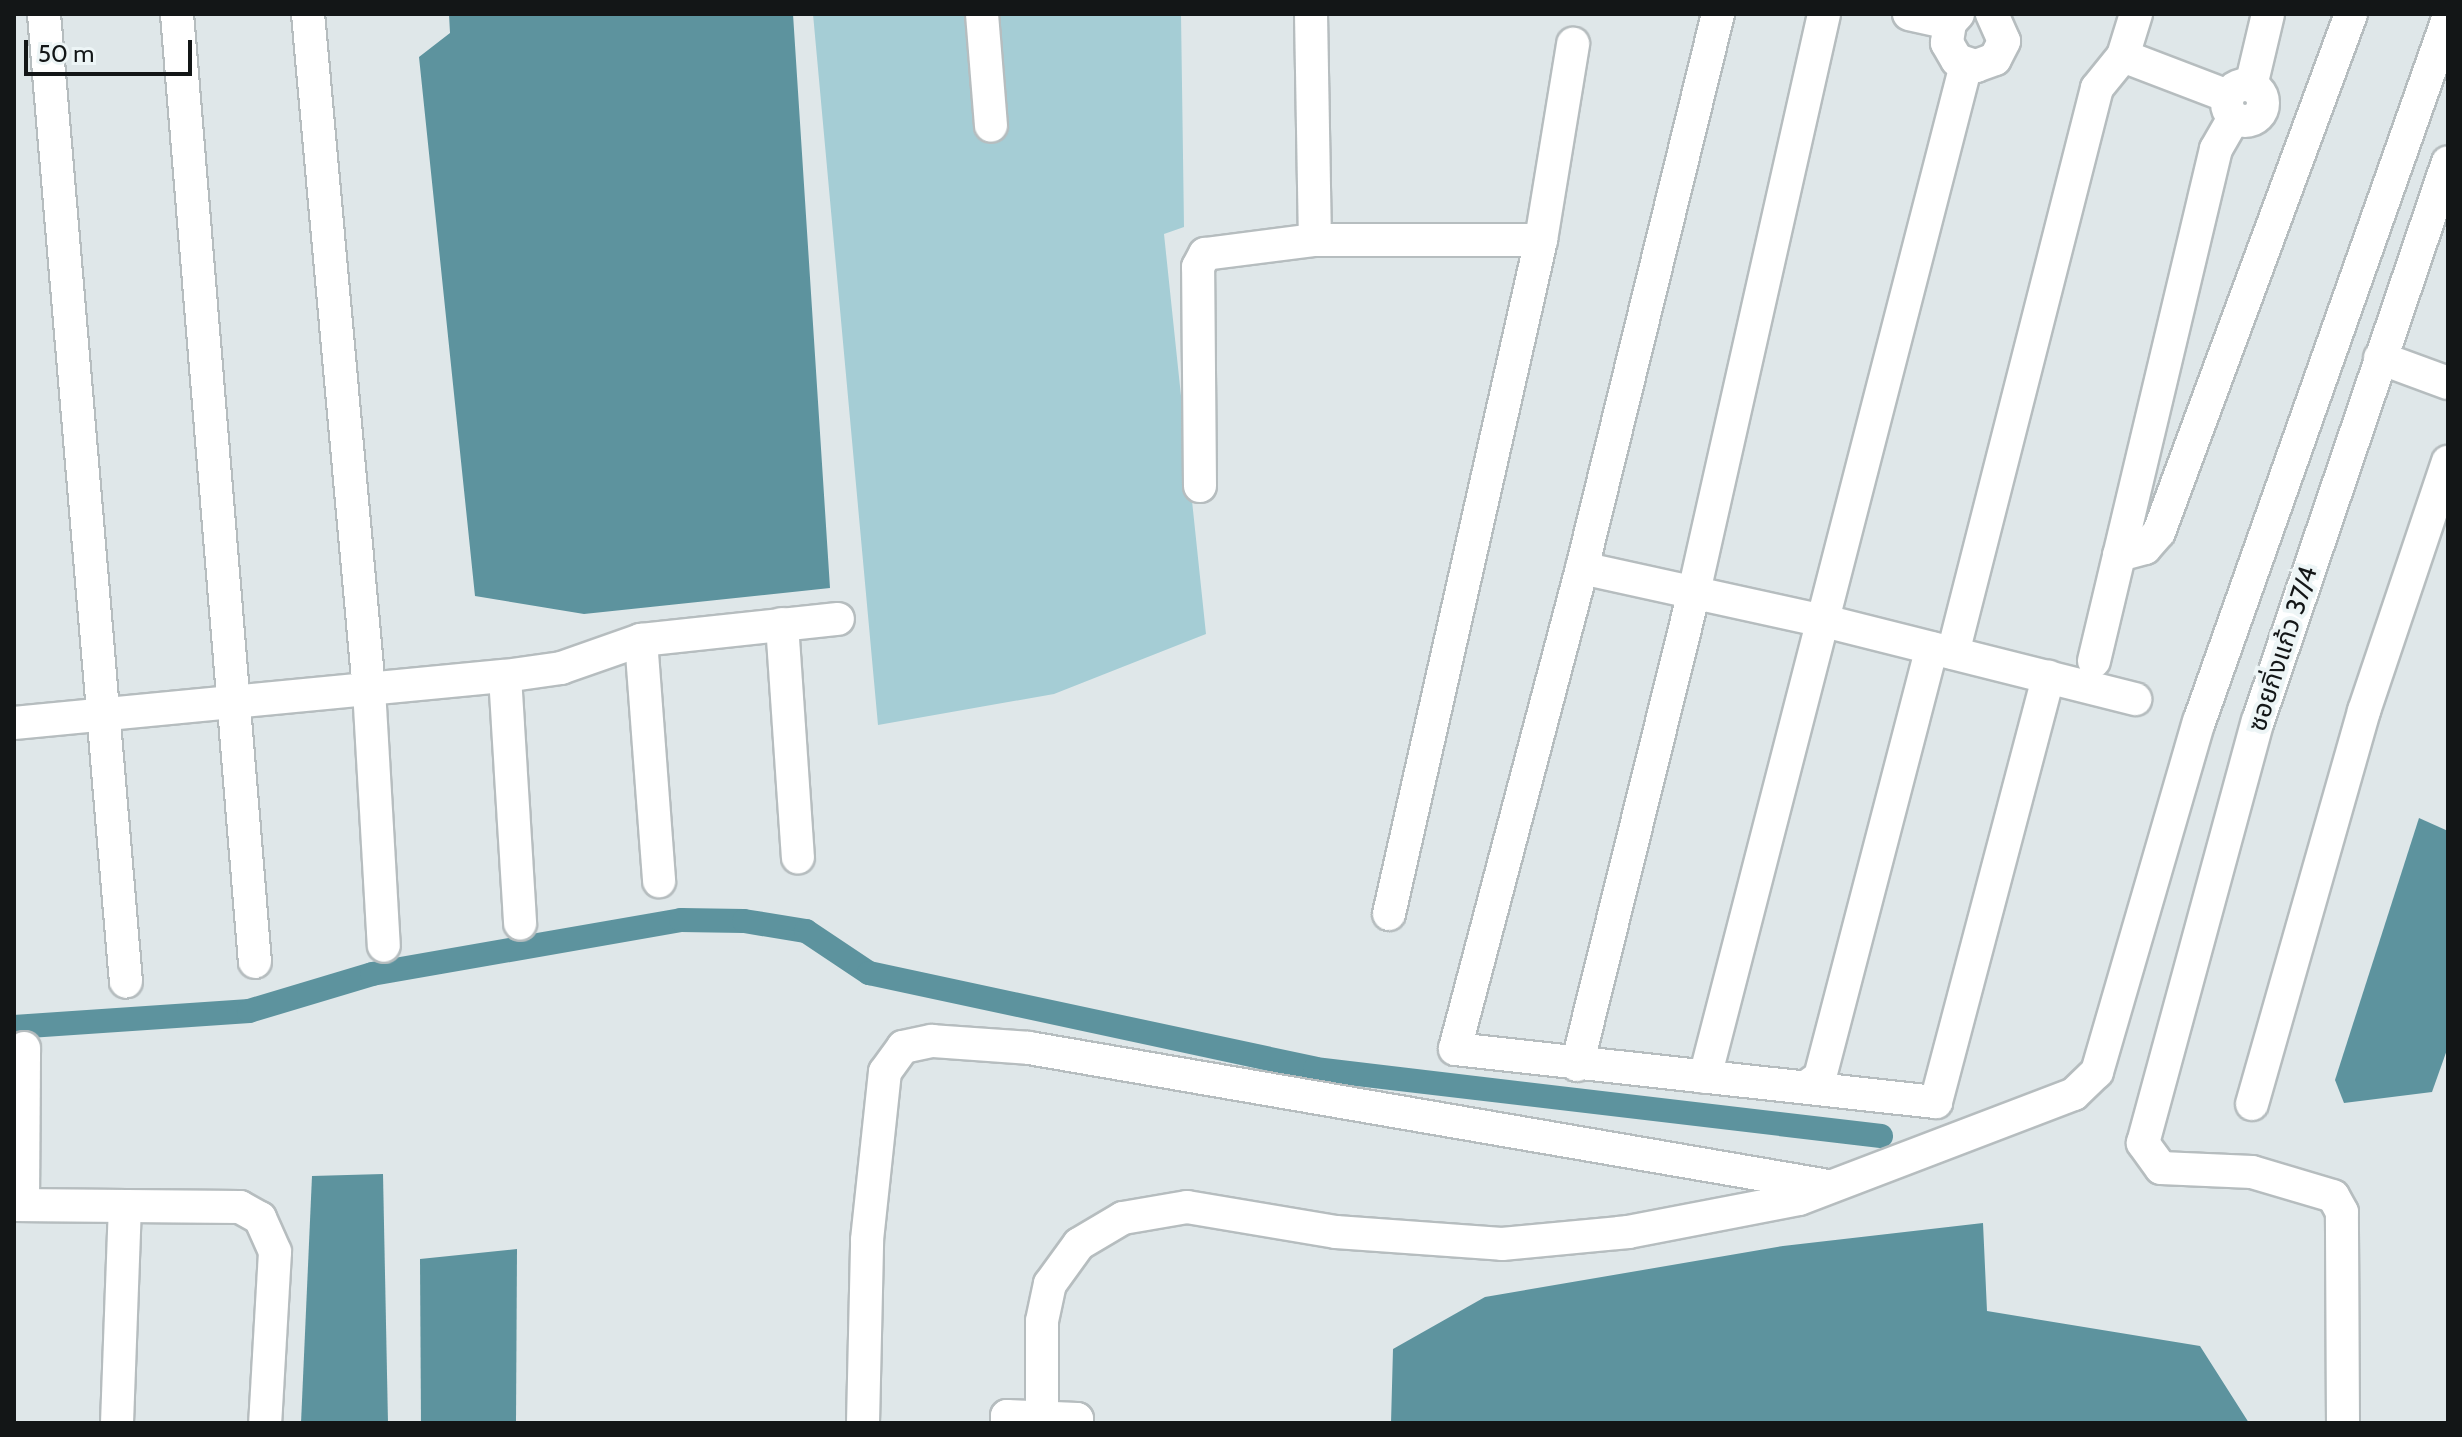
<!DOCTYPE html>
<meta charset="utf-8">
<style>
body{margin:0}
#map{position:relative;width:2462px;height:1437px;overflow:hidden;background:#dfe7e9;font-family:Cabin,"Noto Sans Thai",sans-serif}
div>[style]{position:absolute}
.green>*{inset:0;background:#a5cdd5}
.water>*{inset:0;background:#5d939e}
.canal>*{height:24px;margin:-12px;padding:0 12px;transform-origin:12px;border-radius:12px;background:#5d939e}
.roads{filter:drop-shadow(2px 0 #b6bdbf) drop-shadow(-2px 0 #b6bdbf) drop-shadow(0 2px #b6bdbf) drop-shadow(0 -2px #b6bdbf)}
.minor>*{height:32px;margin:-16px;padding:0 16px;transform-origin:16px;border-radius:16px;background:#fff}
.minor>.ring{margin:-16px;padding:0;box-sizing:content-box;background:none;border:32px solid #fff;border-radius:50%}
span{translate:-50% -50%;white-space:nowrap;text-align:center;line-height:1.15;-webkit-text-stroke:8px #edf5f6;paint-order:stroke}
.street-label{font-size:26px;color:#131617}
.frame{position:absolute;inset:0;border:16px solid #131617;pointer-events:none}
.scale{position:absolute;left:24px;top:40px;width:168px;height:36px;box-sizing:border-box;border:4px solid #131617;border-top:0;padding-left:10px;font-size:24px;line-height:28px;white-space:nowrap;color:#131617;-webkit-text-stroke:6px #edf5f6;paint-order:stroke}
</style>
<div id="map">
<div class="green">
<i style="clip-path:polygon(813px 14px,1181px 14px,1184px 227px,1164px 234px,1206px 634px,1054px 694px,878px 725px)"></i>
</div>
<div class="water">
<i style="clip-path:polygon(449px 14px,793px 14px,830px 588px,584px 614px,475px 596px,419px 57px,450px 33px)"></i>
<i style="clip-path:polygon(2419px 818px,2448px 831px,2448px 1047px,2432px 1092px,2344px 1103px,2335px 1080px)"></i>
<i style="clip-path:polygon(383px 1174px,388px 1423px,301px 1423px,312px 1176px)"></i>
<i style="clip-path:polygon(1983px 1223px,1987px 1311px,2200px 1346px,2249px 1423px,1391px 1423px,1393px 1349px,1485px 1297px,1783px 1246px)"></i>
<i style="clip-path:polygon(517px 1249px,516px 1423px,421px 1423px,420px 1259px)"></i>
</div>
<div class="canal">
<i style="left:14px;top:1027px;width:236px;rotate:-3.9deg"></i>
<i style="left:249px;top:1011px;width:128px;rotate:-16.7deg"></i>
<i style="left:372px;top:974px;width:314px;rotate:-9.9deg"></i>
<i style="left:681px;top:920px;width:63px;rotate:0.9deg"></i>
<i style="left:744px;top:921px;width:63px;rotate:9.2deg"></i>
<i style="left:806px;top:931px;width:76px;rotate:33.7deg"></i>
<i style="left:869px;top:973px;width:456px;rotate:12.1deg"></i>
<i style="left:1315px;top:1069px;width:570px;rotate:6.75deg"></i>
</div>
<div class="roads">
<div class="minor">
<i style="left:44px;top:14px;width:971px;rotate:85.16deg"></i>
<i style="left:177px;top:14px;width:951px;rotate:85.3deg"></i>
<i style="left:308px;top:14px;width:678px;rotate:84.84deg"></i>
<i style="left:369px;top:689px;width:257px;rotate:86.7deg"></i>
<i style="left:982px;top:14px;width:112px;rotate:85.4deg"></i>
<i style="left:1311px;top:14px;width:226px;rotate:89deg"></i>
<i style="left:1718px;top:14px;width:570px;rotate:103.79deg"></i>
<i style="left:1582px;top:568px;width:497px;rotate:104.8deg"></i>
<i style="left:1455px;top:1049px;width:484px;rotate:6.3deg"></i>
<i style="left:1936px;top:1102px;width:440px;rotate:-75.2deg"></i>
<i style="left:1909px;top:14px;width:42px;rotate:12.4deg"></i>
<i style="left:1958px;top:14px;width:12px;rotate:132deg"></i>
<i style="left:1950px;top:23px;width:20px;rotate:99deg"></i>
<i style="left:1947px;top:43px;width:20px;rotate:60deg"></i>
<i style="left:1957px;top:60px;width:20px;rotate:18deg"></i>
<i style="left:1976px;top:66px;width:20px;rotate:-20deg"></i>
<i style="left:1995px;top:59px;width:20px;rotate:-63deg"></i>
<i style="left:2004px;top:41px;width:30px;rotate:-114deg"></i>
<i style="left:2123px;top:56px;width:112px;rotate:20.9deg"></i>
<i class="ring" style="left:2227px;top:85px;width:4px;height:4px"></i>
<i style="left:2251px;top:86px;width:74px;rotate:-76.7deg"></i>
<i style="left:2380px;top:358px;width:72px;rotate:20.2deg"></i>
<i style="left:1200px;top:486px;width:219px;rotate:-90.5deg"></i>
<i style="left:1198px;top:267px;width:15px;rotate:-62deg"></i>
<i style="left:1205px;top:254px;width:111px;rotate:-7.3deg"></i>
<i style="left:1315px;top:240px;width:226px"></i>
<i style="left:2119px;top:555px;width:27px;rotate:-15deg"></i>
<i style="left:2145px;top:548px;width:21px;rotate:-49deg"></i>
<i style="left:2159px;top:532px;width:552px;rotate:-69.66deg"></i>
<i style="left:1582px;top:568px;width:248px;rotate:12.4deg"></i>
<i style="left:1824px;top:621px;width:321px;rotate:14.1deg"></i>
<i style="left:782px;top:624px;width:234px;rotate:86.1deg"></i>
<i style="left:641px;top:640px;width:242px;rotate:85.7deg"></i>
<i style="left:1953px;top:653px;width:583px;rotate:-75.7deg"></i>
<i style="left:2097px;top:88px;width:41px;rotate:-50.9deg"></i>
<i style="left:2123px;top:56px;width:44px;rotate:-72.8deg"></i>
<i style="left:2094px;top:661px;width:526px;rotate:-76.6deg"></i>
<i style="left:2216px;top:149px;width:36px;rotate:-60deg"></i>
<i style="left:505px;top:676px;width:248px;rotate:86.5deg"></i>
<i style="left:14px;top:723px;width:493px;rotate:-5.5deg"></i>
<i style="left:505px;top:676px;width:57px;rotate:-8.1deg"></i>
<i style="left:561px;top:668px;width:85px;rotate:-19.3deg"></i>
<i style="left:641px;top:640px;width:198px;rotate:-6.1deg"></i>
<i style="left:1389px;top:914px;width:691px;rotate:-77.29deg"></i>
<i style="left:1541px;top:240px;width:199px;rotate:-80.7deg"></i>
<i style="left:1577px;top:1065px;width:487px;rotate:-76.1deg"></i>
<i style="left:1694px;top:592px;width:592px;rotate:-77.32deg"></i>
<i style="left:1705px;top:1077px;width:1045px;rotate:-75.54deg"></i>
<i style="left:1809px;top:1085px;width:14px;rotate:-36deg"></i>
<i style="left:1820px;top:1077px;width:443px;rotate:-75.4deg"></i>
<i style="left:2252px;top:1104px;width:409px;rotate:-74.1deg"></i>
<i style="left:2364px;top:711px;width:263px;rotate:-71.4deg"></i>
<i style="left:23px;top:1201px;width:153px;rotate:-89.6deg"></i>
<i style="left:14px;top:1205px;width:226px;rotate:0.5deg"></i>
<i style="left:240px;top:1207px;width:23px;rotate:29deg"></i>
<i style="left:260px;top:1218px;width:37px;rotate:66deg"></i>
<i style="left:275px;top:1252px;width:171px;rotate:93.3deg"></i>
<i style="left:1042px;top:1417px;width:96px;rotate:-90deg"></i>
<i style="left:1042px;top:1321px;width:38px;rotate:-78deg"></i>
<i style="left:1050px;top:1284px;width:49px;rotate:-54.1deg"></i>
<i style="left:1079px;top:1244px;width:51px;rotate:-30.6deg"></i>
<i style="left:1123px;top:1218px;width:65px;rotate:-9.8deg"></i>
<i style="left:1187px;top:1207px;width:151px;rotate:9.5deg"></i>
<i style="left:1336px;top:1232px;width:166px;rotate:4.1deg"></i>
<i style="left:1502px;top:1244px;width:127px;rotate:-5.4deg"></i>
<i style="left:1628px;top:1232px;width:174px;rotate:-10.9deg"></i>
<i style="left:1799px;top:1199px;width:294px;rotate:-20.9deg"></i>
<i style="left:2074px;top:1094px;width:32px;rotate:-44deg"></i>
<i style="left:2097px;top:1072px;width:365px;rotate:-73.8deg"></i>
<i style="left:2199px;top:722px;width:746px;rotate:-70.5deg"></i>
<i style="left:117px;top:1423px;width:217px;rotate:-87.9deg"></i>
<i style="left:863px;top:1423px;width:183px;rotate:-88.7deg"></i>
<i style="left:867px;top:1240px;width:169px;rotate:-83.9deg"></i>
<i style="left:885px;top:1072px;width:31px;rotate:-54deg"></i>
<i style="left:903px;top:1047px;width:30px;rotate:-12deg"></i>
<i style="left:932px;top:1041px;width:97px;rotate:4.1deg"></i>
<i style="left:1029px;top:1048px;width:811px;rotate:9.8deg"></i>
<i style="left:1007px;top:1423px;width:7px;rotate:-90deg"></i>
<i style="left:1007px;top:1416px;width:70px;rotate:2.5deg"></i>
<i style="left:1077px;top:1419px;width:4px;rotate:90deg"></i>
<i style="left:2343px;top:1423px;width:211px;rotate:-90.3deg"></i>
<i style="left:2342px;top:1212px;width:18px;rotate:-119deg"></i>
<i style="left:2333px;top:1196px;width:84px;rotate:-163.5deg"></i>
<i style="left:2252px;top:1172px;width:91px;rotate:-177.5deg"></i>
<i style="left:2161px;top:1168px;width:31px;rotate:-126deg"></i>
<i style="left:2143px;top:1143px;width:437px;rotate:-74.8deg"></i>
<i style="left:2258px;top:721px;width:590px;rotate:-71.23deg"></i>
</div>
</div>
<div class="street-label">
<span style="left:2283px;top:649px;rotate:-72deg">ซอยกิ่งแก้ว 37/4</span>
</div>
<div class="frame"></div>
<div class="scale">50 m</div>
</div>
